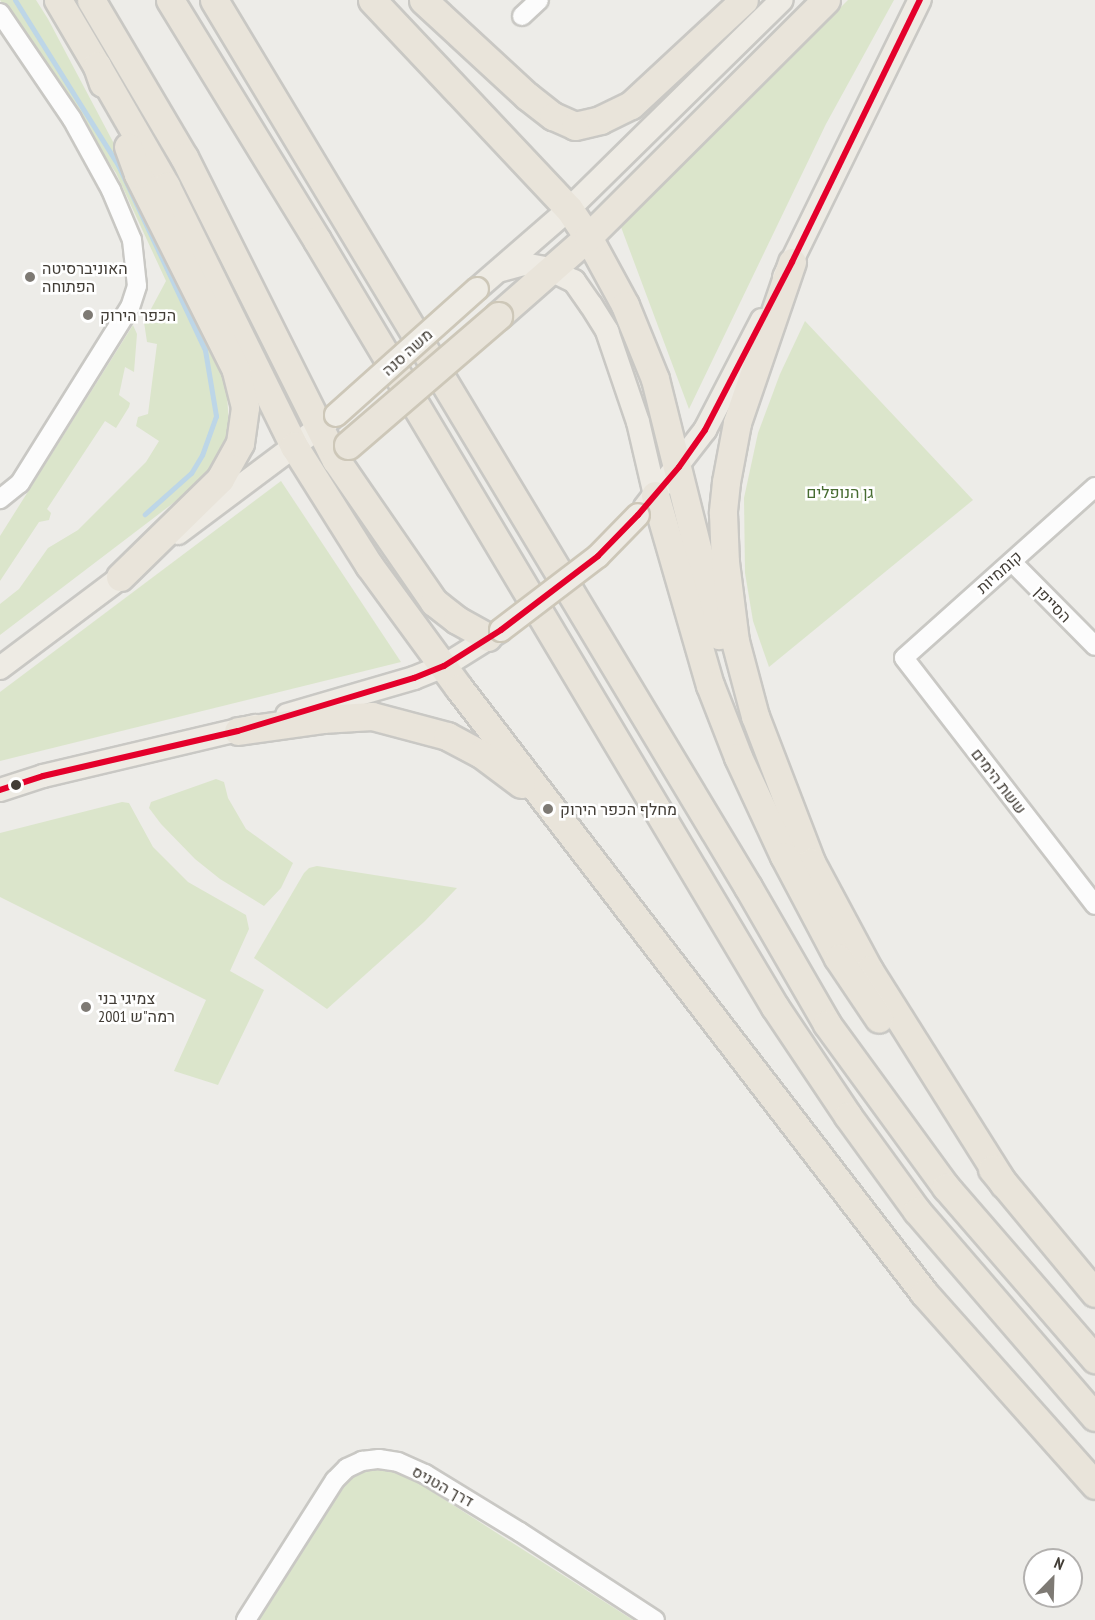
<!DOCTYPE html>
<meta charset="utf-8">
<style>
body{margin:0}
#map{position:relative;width:1095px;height:1620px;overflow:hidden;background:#edece8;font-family:"PT Sans Narrow",Heebo,sans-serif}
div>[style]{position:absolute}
.green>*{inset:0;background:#dbe5cb}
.stream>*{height:5px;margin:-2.5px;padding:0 2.5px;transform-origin:2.5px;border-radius:2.5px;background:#bdd6e7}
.roads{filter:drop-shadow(2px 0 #c9c8c4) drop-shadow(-2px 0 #c9c8c4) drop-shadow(0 2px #c9c8c4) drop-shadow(0 -2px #c9c8c4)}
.minor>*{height:18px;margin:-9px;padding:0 9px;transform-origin:9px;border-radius:9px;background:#fcfcfc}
.major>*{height:22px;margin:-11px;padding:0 11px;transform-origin:11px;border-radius:11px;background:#eeebe4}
.highway>*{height:27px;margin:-13.5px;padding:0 13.5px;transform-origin:13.5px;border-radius:13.5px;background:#e9e4da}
.bridges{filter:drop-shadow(2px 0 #cdc7b8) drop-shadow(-2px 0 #cdc7b8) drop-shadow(0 2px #cdc7b8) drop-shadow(0 -2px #cdc7b8)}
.major-bridge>*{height:22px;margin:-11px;padding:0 11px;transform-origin:11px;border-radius:11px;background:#eeebe4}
.highway-bridge>*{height:27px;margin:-13.5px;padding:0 13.5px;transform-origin:13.5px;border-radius:13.5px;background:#e9e4da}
.bus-1>*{height:6px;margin:-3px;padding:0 3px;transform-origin:3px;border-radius:3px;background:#e4002b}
.dots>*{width:16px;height:16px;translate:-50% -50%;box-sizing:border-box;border:3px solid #fff;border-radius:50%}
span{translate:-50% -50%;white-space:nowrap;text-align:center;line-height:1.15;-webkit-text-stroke:5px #fff;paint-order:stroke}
.poi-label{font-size:16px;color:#423d36}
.left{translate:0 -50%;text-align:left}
.street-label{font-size:16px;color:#423d36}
.park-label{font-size:16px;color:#476c31}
.north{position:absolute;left:1023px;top:1548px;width:60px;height:60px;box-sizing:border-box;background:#fff;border:2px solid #b3b1af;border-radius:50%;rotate:23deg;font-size:16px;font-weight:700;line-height:24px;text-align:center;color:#423d36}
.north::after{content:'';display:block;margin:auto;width:21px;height:27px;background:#7e7a74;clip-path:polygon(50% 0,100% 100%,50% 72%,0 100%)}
</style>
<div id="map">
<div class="green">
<i style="clip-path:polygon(0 0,36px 0,48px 19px,120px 155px,226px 380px,229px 425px,223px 449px,197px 485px,0 635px,0 604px,19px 589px,48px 548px,78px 530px,146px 462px,159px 441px,136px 426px,138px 417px,148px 414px,157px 344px,147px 342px,144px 322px,166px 281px,116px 173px)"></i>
<i style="clip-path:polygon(848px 0,894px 0,826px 124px,689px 409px,621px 227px)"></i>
<i style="clip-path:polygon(805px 321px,973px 500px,769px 667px,753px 621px,745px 573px,744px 498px,758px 433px,780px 374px)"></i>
<i style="clip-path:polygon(133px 325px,137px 334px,134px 372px,125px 367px,119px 395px,130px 403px,129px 407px,116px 428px,105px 421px,47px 509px,51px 513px,49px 520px,39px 522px,0 581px,0 536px)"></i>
<i style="clip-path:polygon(281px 481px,401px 662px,0 761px,0 692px)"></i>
<i style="clip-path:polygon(216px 779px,224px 782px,228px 798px,246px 829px,293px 863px,281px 888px,264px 906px,220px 879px,195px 859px,161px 824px,149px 808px,151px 802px)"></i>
<i style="clip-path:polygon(122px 802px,129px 803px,153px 847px,188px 882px,246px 915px,249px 929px,230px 971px,264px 990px,218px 1085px,174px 1071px,206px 1000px,0 897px,0 833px)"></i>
<i style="clip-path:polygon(317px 866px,457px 888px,424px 922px,327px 1009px,254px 958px,304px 873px,309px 868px)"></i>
<i style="clip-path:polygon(387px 1467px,403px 1473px,633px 1620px,257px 1620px,337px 1496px,353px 1477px,370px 1469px)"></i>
</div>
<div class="stream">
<i style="left:15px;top:0;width:195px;rotate:58deg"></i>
<i style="left:118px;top:165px;width:204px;rotate:64.8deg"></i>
<i style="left:205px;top:350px;width:67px;rotate:80.5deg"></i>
<i style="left:216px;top:416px;width:41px;rotate:109.7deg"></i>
<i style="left:202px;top:455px;width:21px;rotate:121deg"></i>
<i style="left:191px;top:473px;width:62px;rotate:138.3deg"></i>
</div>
<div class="roads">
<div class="minor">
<i style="left:0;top:13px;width:128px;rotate:55.8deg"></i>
<i style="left:72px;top:119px;width:81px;rotate:61.2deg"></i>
<i style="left:111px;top:190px;width:54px;rotate:67.2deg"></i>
<i style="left:132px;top:240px;width:46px;rotate:83.8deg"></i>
<i style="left:137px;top:286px;width:22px;rotate:108deg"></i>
<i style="left:130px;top:307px;width:208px;rotate:122deg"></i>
<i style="left:20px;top:483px;width:26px;rotate:141deg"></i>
<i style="left:522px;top:16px;width:23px;rotate:-43deg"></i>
<i style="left:1095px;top:487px;width:256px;rotate:138.2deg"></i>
<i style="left:904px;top:658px;width:312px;rotate:52.3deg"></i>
<i style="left:1012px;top:562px;width:118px;rotate:45.3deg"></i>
<i style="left:246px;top:1620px;width:166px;rotate:-57.6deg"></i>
<i style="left:335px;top:1480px;width:17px;rotate:-45deg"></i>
<i style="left:347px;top:1468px;width:17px;rotate:-25deg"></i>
<i style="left:362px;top:1461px;width:17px;rotate:-7deg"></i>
<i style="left:379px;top:1459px;width:19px;rotate:9deg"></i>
<i style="left:398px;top:1462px;width:30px;rotate:24deg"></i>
<i style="left:425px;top:1474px;width:111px;rotate:31.4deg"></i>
<i style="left:520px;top:1532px;width:161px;rotate:33.1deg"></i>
</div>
<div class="major">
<i style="left:501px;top:270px;width:24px;rotate:-15deg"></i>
<i style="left:524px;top:264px;width:25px;rotate:11deg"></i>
<i style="left:549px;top:269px;width:28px;rotate:26deg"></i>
<i style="left:574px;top:281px;width:29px;rotate:55deg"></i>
<i style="left:591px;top:305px;width:31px;rotate:58deg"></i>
<i style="left:607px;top:331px;width:96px;rotate:71.2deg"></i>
<i style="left:638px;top:422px;width:75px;rotate:76.9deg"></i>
<i style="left:784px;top:277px;width:309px;rotate:-63.9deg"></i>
<i style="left:477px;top:289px;width:122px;rotate:-41deg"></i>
<i style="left:569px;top:209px;width:298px;rotate:-44.5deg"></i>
<i style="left:645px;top:507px;width:98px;rotate:-52.1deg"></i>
<i style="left:705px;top:430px;width:124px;rotate:-62.6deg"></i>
<i style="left:178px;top:533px;width:192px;rotate:-36.8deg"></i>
<i style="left:0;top:668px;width:166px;rotate:-36.9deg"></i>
<i style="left:287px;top:715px;width:132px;rotate:-16.2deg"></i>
<i style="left:414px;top:678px;width:32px;rotate:-22deg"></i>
<i style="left:444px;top:666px;width:66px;rotate:-32deg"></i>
<i style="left:0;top:790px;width:45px;rotate:-18deg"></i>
<i style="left:43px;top:776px;width:218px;rotate:-13.3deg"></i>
</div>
<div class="highway">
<i style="left:58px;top:0;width:77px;rotate:59.4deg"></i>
<i style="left:97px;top:66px;width:18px;rotate:71deg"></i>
<i style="left:91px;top:0;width:182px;rotate:59.4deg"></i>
<i style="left:184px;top:157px;width:339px;rotate:63.4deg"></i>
<i style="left:336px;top:460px;width:173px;rotate:55.4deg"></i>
<i style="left:434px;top:602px;width:29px;rotate:38deg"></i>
<i style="left:457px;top:620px;width:35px;rotate:29deg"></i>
<i style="left:170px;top:0;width:281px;rotate:58.5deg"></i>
<i style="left:317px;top:240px;width:893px;rotate:59.16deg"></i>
<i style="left:775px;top:1007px;width:131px;rotate:56.2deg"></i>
<i style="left:848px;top:1116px;width:117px;rotate:54deg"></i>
<i style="left:917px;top:1211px;width:272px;rotate:49.2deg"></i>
<i style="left:214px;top:0;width:1035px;rotate:58.95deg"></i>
<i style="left:748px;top:887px;width:158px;rotate:60deg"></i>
<i style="left:827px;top:1024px;width:202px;rotate:53.9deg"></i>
<i style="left:946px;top:1187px;width:228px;rotate:49.1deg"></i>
<i style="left:372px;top:0;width:287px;rotate:46.7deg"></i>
<i style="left:569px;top:209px;width:34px;rotate:56deg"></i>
<i style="left:588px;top:237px;width:77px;rotate:61.4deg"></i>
<i style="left:625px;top:305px;width:80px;rotate:67.9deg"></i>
<i style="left:655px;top:379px;width:264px;rotate:76deg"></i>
<i style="left:423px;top:0;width:142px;rotate:42.7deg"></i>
<i style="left:527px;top:96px;width:33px;rotate:38deg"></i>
<i style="left:553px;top:116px;width:24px;rotate:24deg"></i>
<i style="left:575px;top:126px;width:26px;rotate:-13deg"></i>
<i style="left:600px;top:120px;width:34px;rotate:-26deg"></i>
<i style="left:631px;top:105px;width:154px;rotate:-42.9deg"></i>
<i style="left:97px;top:66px;width:138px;rotate:60.1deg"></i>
<i style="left:166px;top:186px;width:290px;rotate:63.8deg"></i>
<i style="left:294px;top:446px;width:141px;rotate:57.8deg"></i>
<i style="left:369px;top:565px;width:152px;rotate:53.8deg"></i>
<i style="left:459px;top:688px;width:763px;rotate:52.45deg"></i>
<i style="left:924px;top:1293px;width:257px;rotate:48.3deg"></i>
<i style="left:792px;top:262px;width:170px;rotate:108.9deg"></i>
<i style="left:737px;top:423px;width:60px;rotate:100.6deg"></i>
<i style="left:726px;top:482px;width:31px;rotate:96deg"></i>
<i style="left:723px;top:513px;width:49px;rotate:87.7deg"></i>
<i style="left:725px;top:562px;width:80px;rotate:82.8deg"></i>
<i style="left:735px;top:641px;width:78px;rotate:75.1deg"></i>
<i style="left:755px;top:716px;width:156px;rotate:69deg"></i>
<i style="left:811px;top:862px;width:123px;rotate:61.8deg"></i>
<i style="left:869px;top:970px;width:253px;rotate:57.8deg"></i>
<i style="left:498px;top:316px;width:120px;rotate:-41.3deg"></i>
<i style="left:588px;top:237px;width:336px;rotate:-44.9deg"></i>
<i style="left:655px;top:495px;width:198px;rotate:73.9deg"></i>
<i style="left:710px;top:685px;width:77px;rotate:68.7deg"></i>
<i style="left:738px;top:757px;width:109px;rotate:65.1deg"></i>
<i style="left:784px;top:856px;width:115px;rotate:62.1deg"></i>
<i style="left:838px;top:958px;width:73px;rotate:56.1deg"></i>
<i style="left:120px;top:577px;width:140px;rotate:-44.4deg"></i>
<i style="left:220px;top:479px;width:41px;rotate:-60.9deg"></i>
<i style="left:240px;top:443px;width:36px;rotate:-82deg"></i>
<i style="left:245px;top:407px;width:38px;rotate:-104deg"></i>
<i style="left:236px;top:370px;width:219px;rotate:-116.6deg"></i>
<i style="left:138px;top:174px;width:29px;rotate:-110deg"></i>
<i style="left:238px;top:731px;width:85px;rotate:-8.1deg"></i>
<i style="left:322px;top:719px;width:50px;rotate:-3.4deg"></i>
<i style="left:372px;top:716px;width:78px;rotate:14.9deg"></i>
<i style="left:447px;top:736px;width:38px;rotate:28deg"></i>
<i style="left:481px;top:754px;width:50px;rotate:36.9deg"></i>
<i style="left:992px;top:1169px;width:161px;rotate:50.3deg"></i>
</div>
</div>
<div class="bridges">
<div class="major-bridge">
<i style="left:336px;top:415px;width:189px;rotate:-41.8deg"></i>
<i style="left:501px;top:630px;width:122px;rotate:-37.3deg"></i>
<i style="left:598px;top:556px;width:57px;rotate:-45.7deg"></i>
</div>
<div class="highway-bridge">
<i style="left:348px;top:445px;width:198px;rotate:-40.7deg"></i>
</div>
</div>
<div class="bus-1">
<i style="left:0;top:790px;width:45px;rotate:-18deg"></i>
<i style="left:43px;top:776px;width:200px;rotate:-13deg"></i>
<i style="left:238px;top:731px;width:184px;rotate:-16.8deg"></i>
<i style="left:414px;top:678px;width:32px;rotate:-22deg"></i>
<i style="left:444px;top:666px;width:67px;rotate:-32.3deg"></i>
<i style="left:501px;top:630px;width:122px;rotate:-37.3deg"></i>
<i style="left:598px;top:556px;width:57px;rotate:-45.7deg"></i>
<i style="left:638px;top:515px;width:63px;rotate:-49.5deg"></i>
<i style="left:679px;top:467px;width:45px;rotate:-54.9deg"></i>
<i style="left:705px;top:430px;width:189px;rotate:-62.6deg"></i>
<i style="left:792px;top:262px;width:292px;rotate:-64deg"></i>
</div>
<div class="dots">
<i style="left:30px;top:277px;background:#7e7a74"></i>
<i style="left:88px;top:315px;background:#7e7a74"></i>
<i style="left:16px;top:785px;background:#423d36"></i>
<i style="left:548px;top:809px;background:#7e7a74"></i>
<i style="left:86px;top:1007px;background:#7e7a74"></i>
</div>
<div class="poi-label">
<span class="left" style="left:42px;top:277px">האוניברסיטה<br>הפתוחה</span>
<span class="left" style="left:100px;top:315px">הכפר הירוק</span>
<span class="left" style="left:560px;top:809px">מחלף הכפר הירוק</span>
<span class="left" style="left:98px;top:1007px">צמיגי בני<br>2001 רמה"ש</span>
</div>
<div class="street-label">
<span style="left:407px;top:352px;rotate:-42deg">משה סנה</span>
<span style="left:999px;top:572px;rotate:-42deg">קוממיות</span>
<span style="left:1053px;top:604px;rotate:45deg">הסייפן</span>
<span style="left:999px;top:781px;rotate:52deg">ששת הימים</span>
<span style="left:443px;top:1486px;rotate:29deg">דרך הטניס</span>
</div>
<div class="park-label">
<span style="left:840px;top:492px">גן הנופלים</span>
</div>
<div class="north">N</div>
</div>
